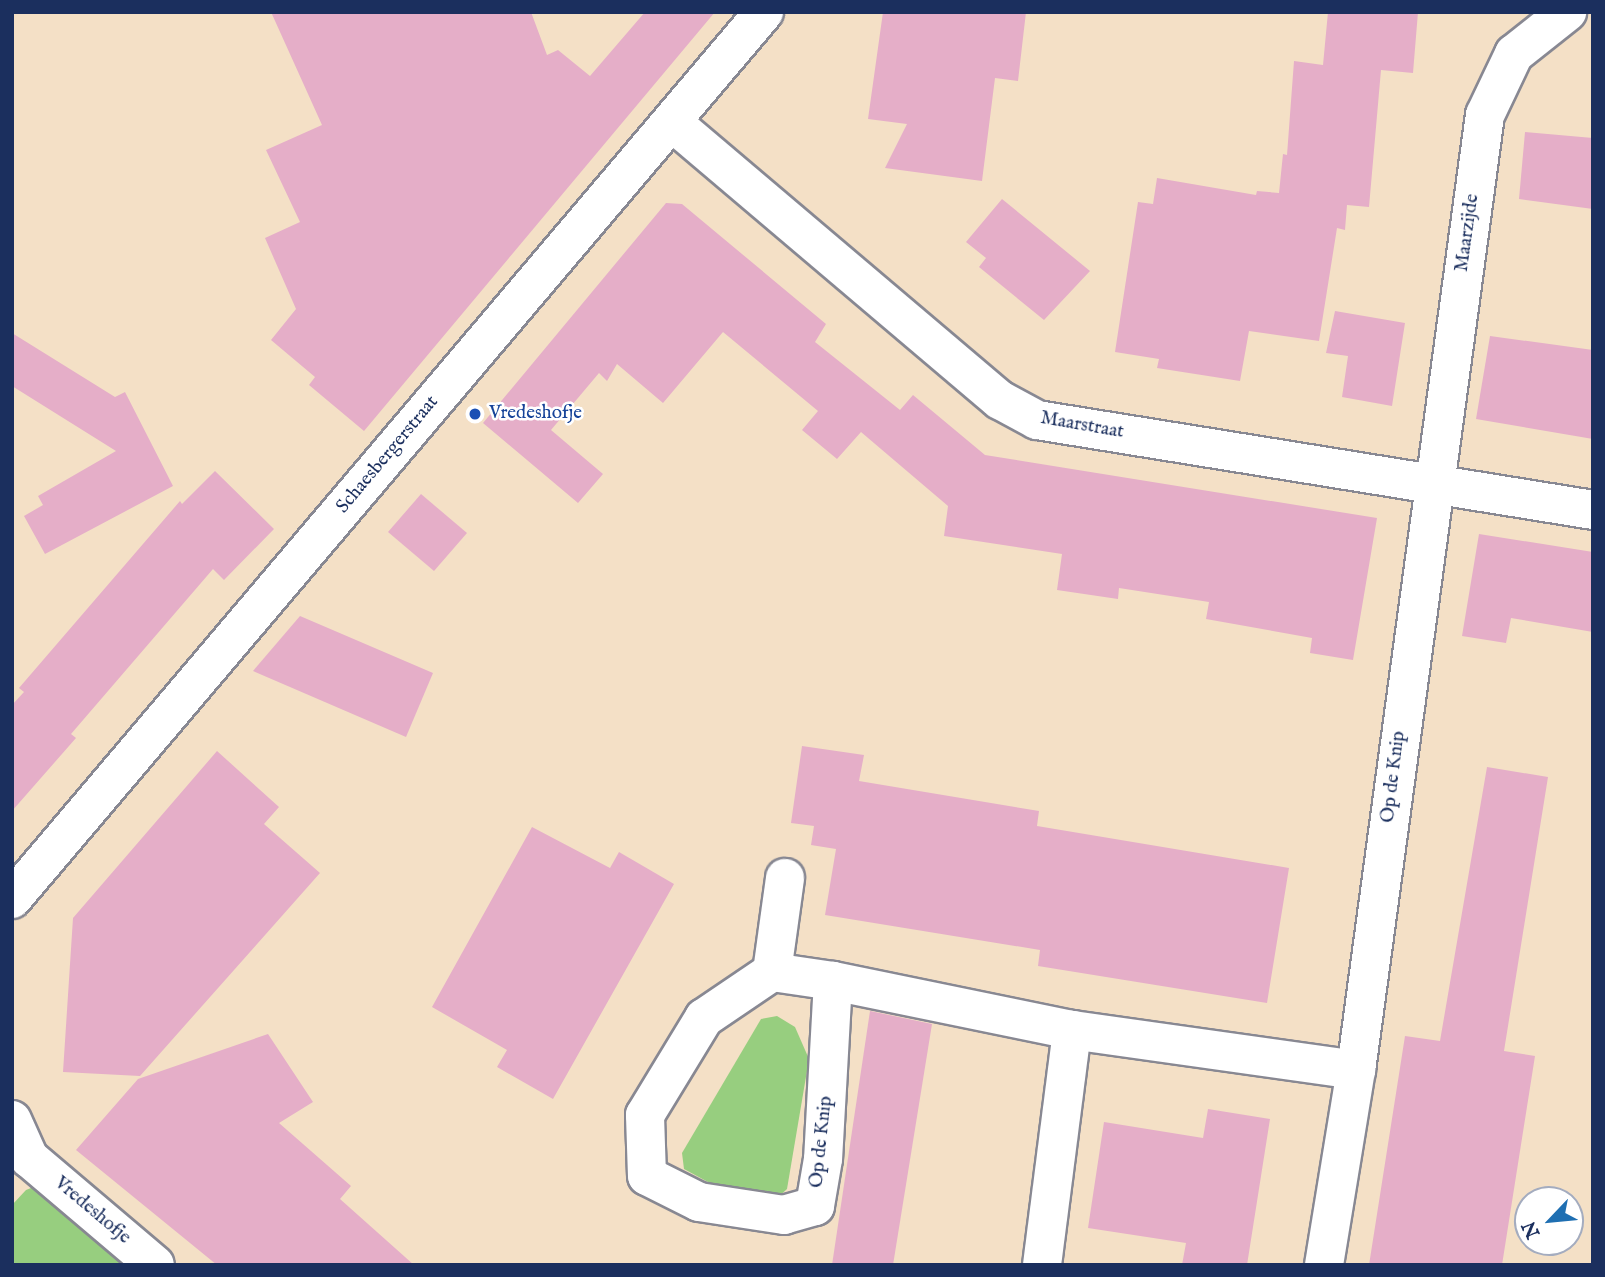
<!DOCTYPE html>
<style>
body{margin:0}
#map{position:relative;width:1605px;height:1277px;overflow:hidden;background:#f4e0c6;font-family:"IM FELL English",serif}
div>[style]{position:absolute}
.green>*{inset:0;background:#97ce7f}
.building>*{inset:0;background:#e5aec8}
.roads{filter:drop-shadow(2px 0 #888892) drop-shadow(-2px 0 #888892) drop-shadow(0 2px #888892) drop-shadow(0 -2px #888892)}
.minor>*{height:38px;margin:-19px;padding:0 19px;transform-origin:19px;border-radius:19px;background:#fff}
.dots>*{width:19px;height:19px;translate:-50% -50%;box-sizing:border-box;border:4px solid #fff;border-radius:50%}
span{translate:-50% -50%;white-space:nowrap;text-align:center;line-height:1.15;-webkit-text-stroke:5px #fff;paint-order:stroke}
.street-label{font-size:19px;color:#1b2f5e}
.transit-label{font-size:19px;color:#164399}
.left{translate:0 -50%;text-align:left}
.frame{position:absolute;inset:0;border:14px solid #1b2f5e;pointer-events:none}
.north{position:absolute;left:1514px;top:1186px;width:70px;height:70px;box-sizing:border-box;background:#fff;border:2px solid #a4acbf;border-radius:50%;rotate:244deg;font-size:19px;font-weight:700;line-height:28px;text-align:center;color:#1b2f5e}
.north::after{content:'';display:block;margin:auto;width:24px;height:32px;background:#1f6fb2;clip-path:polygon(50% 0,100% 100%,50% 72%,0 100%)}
</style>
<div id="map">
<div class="green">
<i style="clip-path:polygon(777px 1016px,795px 1027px,809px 1059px,787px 1189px,775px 1200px,732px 1195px,684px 1169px,682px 1153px,761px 1019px)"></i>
<i style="clip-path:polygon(36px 1186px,131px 1265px,12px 1265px,12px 1205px,26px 1190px)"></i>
</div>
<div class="building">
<i style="clip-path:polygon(271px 12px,531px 12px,547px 55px,558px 50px,590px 76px,645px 12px,715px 12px,364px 431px,309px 385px,315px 377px,271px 340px,296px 309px,265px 238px,300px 222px,266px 150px,322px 125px)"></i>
<i style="clip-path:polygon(883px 12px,1026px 12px,1018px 81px,995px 78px,982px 181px,885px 168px,907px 124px,868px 119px)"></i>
<i style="clip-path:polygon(1328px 12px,1418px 12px,1413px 73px,1381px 70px,1369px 207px,1347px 205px,1345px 230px,1337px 228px,1319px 341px,1249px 331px,1240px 381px,1157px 368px,1159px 359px,1115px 352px,1138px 202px,1153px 204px,1157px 178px,1256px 195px,1257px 191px,1279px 193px,1283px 154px,1287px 155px,1294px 61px,1323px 65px)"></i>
<i style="clip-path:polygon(1525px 132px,1593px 138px,1593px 209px,1519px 199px)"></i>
<i style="clip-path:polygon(1002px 199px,1090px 271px,1044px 320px,979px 267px,986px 258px,966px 242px)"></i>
<i style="clip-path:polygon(666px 203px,682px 204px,826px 324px,815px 342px,900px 410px,913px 395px,985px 455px,1377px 518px,1353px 660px,1310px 653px,1312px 638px,1206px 619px,1209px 602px,1119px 588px,1118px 599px,1057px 590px,1062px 554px,944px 536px,948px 506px,861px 432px,837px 459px,802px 430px,818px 411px,723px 332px,663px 403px,617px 364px,607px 381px,599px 373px,551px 430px,603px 474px,578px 503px,483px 423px)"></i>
<i style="clip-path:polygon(1335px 311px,1405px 323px,1392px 406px,1342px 397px,1348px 356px,1326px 353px)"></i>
<i style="clip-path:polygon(12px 333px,115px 397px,125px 392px,173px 486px,45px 554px,24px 516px,43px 505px,38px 496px,116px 451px,12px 386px)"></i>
<i style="clip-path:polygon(1490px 336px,1593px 350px,1593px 439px,1476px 419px)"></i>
<i style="clip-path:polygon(215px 471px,274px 529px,224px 580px,213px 569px,71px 734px,76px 738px,12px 811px,12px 705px,24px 692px,19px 688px,180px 501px,182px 504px)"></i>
<i style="clip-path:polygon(421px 494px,467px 533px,434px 571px,388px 532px)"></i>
<i style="clip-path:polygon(1479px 534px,1593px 552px,1593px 632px,1511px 618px,1506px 643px,1462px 636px)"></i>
<i style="clip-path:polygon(300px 616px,433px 673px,406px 737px,253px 671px)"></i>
<i style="clip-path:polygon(802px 746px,864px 755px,859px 781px,1039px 811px,1037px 826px,1289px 868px,1267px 1003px,1038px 966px,1040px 950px,825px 915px,836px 849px,811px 845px,814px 826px,791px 823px)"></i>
<i style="clip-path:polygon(217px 751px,279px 807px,264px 824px,320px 873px,140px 1076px,63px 1072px,73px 918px)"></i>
<i style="clip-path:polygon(1487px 767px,1548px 777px,1504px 1051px,1535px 1056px,1502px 1265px,1369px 1265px,1405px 1036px,1440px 1041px)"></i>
<i style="clip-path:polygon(532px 827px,610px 868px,619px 852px,674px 884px,553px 1099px,497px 1067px,507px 1050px,432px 1007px)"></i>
<i style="clip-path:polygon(870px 1011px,932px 1024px,893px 1265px,832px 1265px)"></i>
<i style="clip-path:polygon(268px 1034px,313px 1102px,279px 1123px,351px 1186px,340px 1199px,414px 1265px,217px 1265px,76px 1150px,138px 1079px)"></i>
<i style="clip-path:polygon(1208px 1109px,1270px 1119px,1247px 1265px,1182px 1265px,1186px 1243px,1088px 1228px,1104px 1122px,1203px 1138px)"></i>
</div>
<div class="roads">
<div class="minor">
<i style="left:672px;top:122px;width:430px;rotate:40.3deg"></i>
<i style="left:1000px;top:400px;width:42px;rotate:28.4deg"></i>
<i style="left:1037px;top:420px;width:563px;rotate:9.19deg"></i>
<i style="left:12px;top:899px;width:1163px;rotate:-49.71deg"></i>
<i style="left:772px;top:972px;width:95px;rotate:-82.1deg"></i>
<i style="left:833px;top:981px;width:178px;rotate:93.2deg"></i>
<i style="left:823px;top:1159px;width:48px;rotate:99.7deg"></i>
<i style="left:815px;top:1206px;width:32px;rotate:164deg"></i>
<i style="left:784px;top:1215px;width:86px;rotate:-171.3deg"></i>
<i style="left:699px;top:1202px;width:58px;rotate:-153.4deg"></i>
<i style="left:647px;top:1176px;width:61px;rotate:-91.9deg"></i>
<i style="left:645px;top:1115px;width:114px;rotate:-58.7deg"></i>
<i style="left:704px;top:1018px;width:82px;rotate:-34.1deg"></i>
<i style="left:772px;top:972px;width:62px;rotate:8.4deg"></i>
<i style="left:833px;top:981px;width:244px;rotate:11.6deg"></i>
<i style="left:1072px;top:1030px;width:287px;rotate:8deg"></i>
<i style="left:12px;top:1120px;width:42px;rotate:65.9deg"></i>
<i style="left:29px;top:1158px;width:165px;rotate:40.3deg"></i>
<i style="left:1042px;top:1265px;width:237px;rotate:-82.7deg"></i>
<i style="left:1324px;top:1265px;width:198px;rotate:-80.7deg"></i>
<i style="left:1356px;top:1070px;width:964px;rotate:-82.31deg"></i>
<i style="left:1485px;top:115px;width:68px;rotate:-64.6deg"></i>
<i style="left:1514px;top:54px;width:68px;rotate:-38.4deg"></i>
</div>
</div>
<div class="dots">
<i style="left:475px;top:414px;background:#1a4fb4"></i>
</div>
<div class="street-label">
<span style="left:1468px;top:233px;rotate:-82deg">Maarzijde</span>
<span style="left:1082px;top:426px;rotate:10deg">Maarstraat</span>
<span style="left:388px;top:455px;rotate:-50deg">Schaesbergerstraat</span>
<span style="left:1394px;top:777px;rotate:-83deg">Op de Knip</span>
<span style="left:822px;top:1142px;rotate:-84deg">Op de Knip</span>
<span style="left:92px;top:1211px;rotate:40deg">Vredeshofje</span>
</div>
<div class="transit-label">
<span class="left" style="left:489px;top:414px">Vredeshofje</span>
</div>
<div class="frame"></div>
<div class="north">N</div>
</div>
